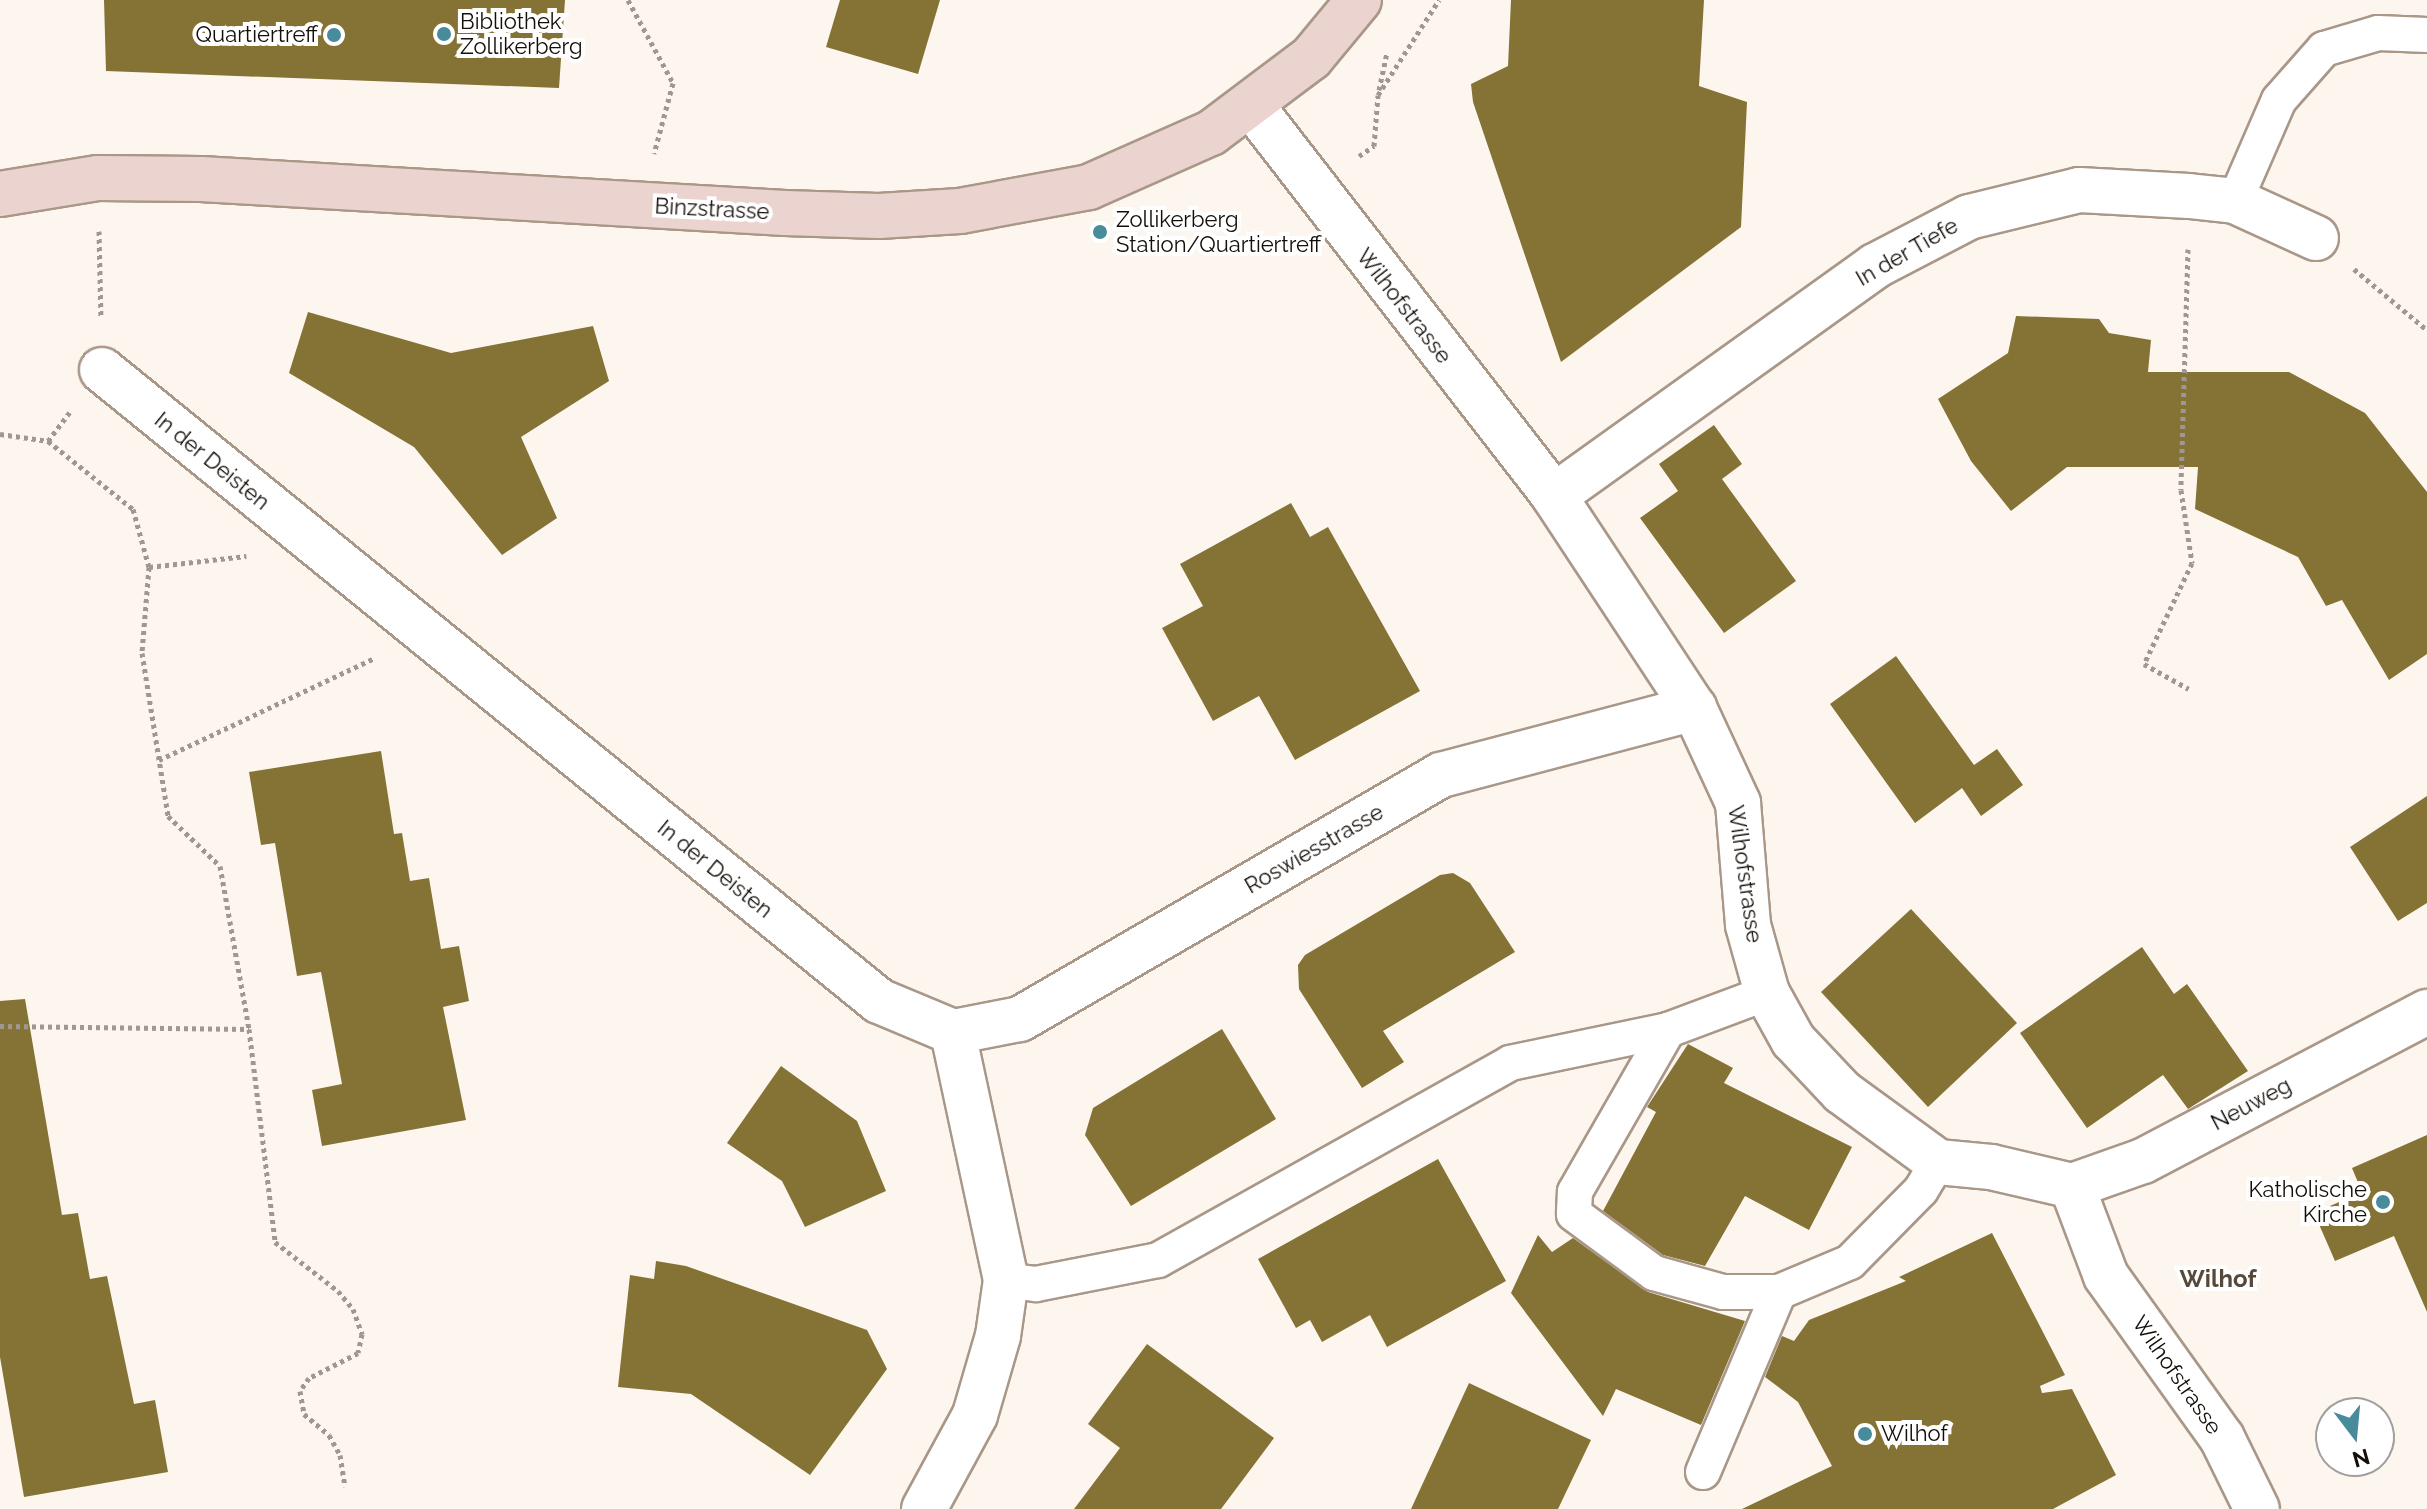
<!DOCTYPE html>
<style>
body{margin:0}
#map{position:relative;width:2427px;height:1509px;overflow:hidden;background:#fdf6ef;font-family:Raleway,sans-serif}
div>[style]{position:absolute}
.building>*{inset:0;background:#857335}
.path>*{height:5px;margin-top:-2.5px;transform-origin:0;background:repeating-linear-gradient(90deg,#9f9892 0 4px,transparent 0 8px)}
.roads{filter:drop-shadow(2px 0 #a99788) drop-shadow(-2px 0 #a99788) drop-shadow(0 2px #a99788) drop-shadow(0 -2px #a99788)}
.service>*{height:34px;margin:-17px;padding:0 17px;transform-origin:17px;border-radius:17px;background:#fff}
.minor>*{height:44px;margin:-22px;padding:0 22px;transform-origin:22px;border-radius:22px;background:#fff}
.secondary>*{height:44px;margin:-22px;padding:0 22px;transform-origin:22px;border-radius:22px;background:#ebd4cf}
.dots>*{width:22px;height:22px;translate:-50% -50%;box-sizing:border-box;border:4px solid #fff;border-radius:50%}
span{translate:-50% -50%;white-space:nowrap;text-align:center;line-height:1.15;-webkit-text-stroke:8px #fff;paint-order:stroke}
.poi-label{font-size:22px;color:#140e09}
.left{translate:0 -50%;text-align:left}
.right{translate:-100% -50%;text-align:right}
.street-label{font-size:22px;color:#140e09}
.neighbourhood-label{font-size:24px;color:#57483a;font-weight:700}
.north{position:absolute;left:2315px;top:1397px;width:80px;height:80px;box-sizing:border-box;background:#fff;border:2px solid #a19f9d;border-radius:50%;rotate:164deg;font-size:22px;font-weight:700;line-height:32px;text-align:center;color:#140e09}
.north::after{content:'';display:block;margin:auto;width:28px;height:36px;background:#488b9b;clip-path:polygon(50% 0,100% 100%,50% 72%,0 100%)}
</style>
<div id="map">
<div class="building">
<i style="clip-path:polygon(104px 0,565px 0,559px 88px,106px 71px)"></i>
<i style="clip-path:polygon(840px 0,940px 0,918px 74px,826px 47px)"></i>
<i style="clip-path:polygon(1511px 0,1704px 0,1699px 86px,1747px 102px,1741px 227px,1561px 362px,1473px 102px,1471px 84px,1508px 66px)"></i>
<i style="clip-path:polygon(308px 312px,451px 353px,593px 326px,609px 381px,521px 437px,557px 518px,502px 555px,414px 447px,289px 373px)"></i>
<i style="clip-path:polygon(2016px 316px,2099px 319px,2109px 333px,2151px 340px,2148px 372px,2289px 372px,2365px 413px,2427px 492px,2427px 654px,2389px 680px,2342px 600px,2326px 606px,2298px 557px,2195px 509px,2198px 467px,2067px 467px,2011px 511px,1971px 461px,1938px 399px,2008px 353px)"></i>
<i style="clip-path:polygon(1714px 425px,1742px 464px,1722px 479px,1796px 581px,1724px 633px,1640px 518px,1678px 491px,1659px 464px)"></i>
<i style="clip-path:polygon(1291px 503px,1310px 537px,1328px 527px,1420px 691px,1295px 760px,1259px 696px,1213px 721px,1162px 628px,1203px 606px,1180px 564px)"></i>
<i style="clip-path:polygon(1896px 656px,1974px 765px,1997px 749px,2023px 785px,1981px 816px,1962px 788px,1915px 823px,1830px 704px)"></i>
<i style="clip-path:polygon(381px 751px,394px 834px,402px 833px,410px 881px,429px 878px,441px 949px,459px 946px,469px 1001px,443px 1007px,466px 1120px,322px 1146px,312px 1090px,342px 1084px,321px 972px,297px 976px,275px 843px,261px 845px,249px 772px)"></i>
<i style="clip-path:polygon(2427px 796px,2427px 903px,2398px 921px,2350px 847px)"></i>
<i style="clip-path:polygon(1453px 873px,1470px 883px,1515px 952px,1383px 1031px,1404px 1062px,1362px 1088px,1299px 989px,1298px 965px,1305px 955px,1440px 875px)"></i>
<i style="clip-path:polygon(1911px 909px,2017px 1023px,1928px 1107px,1821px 992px)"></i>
<i style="clip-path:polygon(2142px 947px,2174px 994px,2187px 984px,2248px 1071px,2188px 1109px,2163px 1075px,2087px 1128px,2020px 1033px)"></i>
<i style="clip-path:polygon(25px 999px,62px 1215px,78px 1213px,90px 1279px,107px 1276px,134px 1404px,155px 1400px,168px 1472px,24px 1497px,0 1357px,0 1001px)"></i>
<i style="clip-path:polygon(1222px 1029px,1276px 1119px,1131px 1206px,1085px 1135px,1093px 1108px)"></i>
<i style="clip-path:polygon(1688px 1044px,1733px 1068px,1724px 1083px,1852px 1147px,1809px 1230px,1745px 1196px,1705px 1266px,1663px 1255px,1603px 1211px,1656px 1112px,1647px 1107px)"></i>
<i style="clip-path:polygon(781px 1066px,857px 1121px,886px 1191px,805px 1227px,782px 1181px,727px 1143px)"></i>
<i style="clip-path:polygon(2427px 1135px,2427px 1312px,2394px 1236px,2335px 1261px,2314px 1213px,2362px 1192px,2352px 1168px)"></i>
<i style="clip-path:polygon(1438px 1159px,1506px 1281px,1387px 1347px,1370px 1315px,1322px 1342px,1310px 1320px,1296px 1328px,1258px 1259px)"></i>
<i style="clip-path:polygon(1992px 1233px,2065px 1375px,2040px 1386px,2042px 1393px,2072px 1389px,2116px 1475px,2053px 1509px,1742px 1509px,1832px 1466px,1798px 1402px,1765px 1377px,1782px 1336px,1794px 1341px,1809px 1320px,1906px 1281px,1899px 1277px)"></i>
<i style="clip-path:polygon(1538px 1235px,1552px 1252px,1573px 1238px,1648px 1292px,1745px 1321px,1701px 1425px,1616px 1389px,1603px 1416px,1511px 1293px)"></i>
<i style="clip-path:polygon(656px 1261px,686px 1266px,867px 1330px,887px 1369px,810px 1475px,691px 1394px,618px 1387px,630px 1275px,654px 1279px)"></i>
<i style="clip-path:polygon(1147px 1344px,1274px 1438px,1221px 1509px,1074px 1509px,1120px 1448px,1088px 1424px)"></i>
<i style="clip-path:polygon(1469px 1383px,1591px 1440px,1558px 1509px,1411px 1509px)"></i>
</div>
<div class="path">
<i style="left:628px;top:0;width:94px;rotate:61.5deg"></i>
<i style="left:673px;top:83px;width:73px;rotate:105deg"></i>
<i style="left:1379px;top:90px;width:38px;rotate:-78deg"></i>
<i style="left:1359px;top:156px;width:18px;rotate:-34deg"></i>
<i style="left:1374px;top:146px;width:51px;rotate:-85.5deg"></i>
<i style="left:1378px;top:95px;width:113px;rotate:-57.3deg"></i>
<i style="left:99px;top:231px;width:86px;rotate:88.7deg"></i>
<i style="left:2188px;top:249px;width:241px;rotate:91.7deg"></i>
<i style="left:2181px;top:490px;width:74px;rotate:81.4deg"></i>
<i style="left:2192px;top:563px;width:112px;rotate:115.4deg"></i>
<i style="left:2144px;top:664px;width:51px;rotate:29.1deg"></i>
<i style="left:2354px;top:269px;width:95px;rotate:39.9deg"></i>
<i style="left:0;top:434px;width:49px;rotate:8.3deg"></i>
<i style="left:48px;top:441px;width:109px;rotate:38.7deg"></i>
<i style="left:133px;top:509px;width:60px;rotate:74.6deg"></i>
<i style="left:149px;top:567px;width:98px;rotate:-6.5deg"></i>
<i style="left:48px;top:441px;width:36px;rotate:-53deg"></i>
<i style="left:149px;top:567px;width:86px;rotate:94.7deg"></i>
<i style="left:142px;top:653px;width:165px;rotate:80.9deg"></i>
<i style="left:168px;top:816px;width:72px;rotate:43.9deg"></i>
<i style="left:220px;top:866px;width:166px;rotate:79.9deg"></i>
<i style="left:249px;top:1029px;width:215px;rotate:83deg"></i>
<i style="left:275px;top:1242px;width:80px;rotate:37.9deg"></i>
<i style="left:338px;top:1291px;width:23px;rotate:50deg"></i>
<i style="left:353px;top:1309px;width:27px;rotate:70deg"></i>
<i style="left:362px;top:1334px;width:19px;rotate:102deg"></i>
<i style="left:358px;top:1353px;width:55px;rotate:153deg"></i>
<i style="left:309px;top:1378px;width:16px;rotate:125deg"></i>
<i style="left:300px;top:1391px;width:23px;rotate:80deg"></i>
<i style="left:304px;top:1414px;width:33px;rotate:40deg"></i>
<i style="left:329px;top:1435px;width:23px;rotate:61deg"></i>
<i style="left:340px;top:1455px;width:32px;rotate:81deg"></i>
<i style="left:159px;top:760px;width:239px;rotate:-25.3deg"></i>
<i style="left:0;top:1026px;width:249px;rotate:0.7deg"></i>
</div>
<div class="roads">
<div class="service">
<i style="left:2235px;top:201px;width:110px;rotate:-66.5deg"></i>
<i style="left:2279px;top:100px;width:68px;rotate:-48.6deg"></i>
<i style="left:2324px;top:49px;width:56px;rotate:-16.5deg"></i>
<i style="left:2378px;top:33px;width:49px;rotate:2.3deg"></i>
<i style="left:1668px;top:1030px;width:187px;rotate:119.9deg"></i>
<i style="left:1575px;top:1192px;width:22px;rotate:93deg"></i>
<i style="left:1574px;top:1214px;width:99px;rotate:36.4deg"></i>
<i style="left:1654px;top:1273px;width:72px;rotate:15.4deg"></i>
<i style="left:1723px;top:1292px;width:56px"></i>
<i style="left:1006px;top:1280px;width:30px;rotate:8deg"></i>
<i style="left:1036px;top:1284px;width:124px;rotate:-11.1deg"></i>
<i style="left:1158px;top:1260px;width:403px;rotate:-29.2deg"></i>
<i style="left:1510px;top:1063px;width:161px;rotate:-11.8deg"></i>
<i style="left:1668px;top:1030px;width:106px;rotate:-20.5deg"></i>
<i style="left:1703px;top:1472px;width:195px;rotate:-67.1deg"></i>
<i style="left:1779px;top:1292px;width:77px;rotate:-22.9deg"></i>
<i style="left:1850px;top:1262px;width:101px;rotate:-45.4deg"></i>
<i style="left:1921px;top:1190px;width:33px;rotate:-59deg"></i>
</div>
<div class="minor">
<i style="left:1251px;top:105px;width:495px;rotate:52.2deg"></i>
<i style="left:1554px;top:496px;width:254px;rotate:56.6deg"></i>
<i style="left:1694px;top:708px;width:105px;rotate:65.1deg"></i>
<i style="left:1738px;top:803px;width:122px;rotate:85.3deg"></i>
<i style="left:1748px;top:925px;width:71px;rotate:74.4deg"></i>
<i style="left:1767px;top:993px;width:54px;rotate:61deg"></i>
<i style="left:1793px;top:1040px;width:71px;rotate:46.7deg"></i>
<i style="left:1842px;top:1092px;width:119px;rotate:36.1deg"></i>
<i style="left:1938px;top:1162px;width:53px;rotate:5.4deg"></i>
<i style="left:1991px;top:1167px;width:83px;rotate:13.2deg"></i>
<i style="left:102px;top:370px;width:1001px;rotate:39.08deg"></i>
<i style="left:879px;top:1001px;width:80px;rotate:22.7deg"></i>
<i style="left:1554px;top:496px;width:395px;rotate:-35.6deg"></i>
<i style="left:1875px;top:266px;width:106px;rotate:-27.5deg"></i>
<i style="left:1969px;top:217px;width:113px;rotate:-13.8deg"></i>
<i style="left:2079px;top:190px;width:110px;rotate:3.1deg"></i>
<i style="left:2189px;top:196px;width:46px;rotate:6.2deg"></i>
<i style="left:2235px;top:201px;width:89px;rotate:24.6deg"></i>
<i style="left:953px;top:1032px;width:68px;rotate:-11deg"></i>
<i style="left:1020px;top:1019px;width:487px;rotate:-30.1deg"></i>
<i style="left:1441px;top:775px;width:262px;rotate:-14.8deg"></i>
<i style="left:2072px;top:1186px;width:75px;rotate:-19.4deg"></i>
<i style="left:2143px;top:1161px;width:321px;rotate:-27.7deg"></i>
<i style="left:2072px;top:1186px;width:96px;rotate:69.3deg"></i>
<i style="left:2106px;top:1276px;width:199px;rotate:54.4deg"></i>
<i style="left:2222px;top:1438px;width:79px;rotate:63.8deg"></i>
<i style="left:924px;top:1509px;width:107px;rotate:-61.5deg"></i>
<i style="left:975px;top:1415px;width:82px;rotate:-73.8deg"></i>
<i style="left:998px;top:1336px;width:57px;rotate:-81.9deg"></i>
<i style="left:1006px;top:1280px;width:254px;rotate:-102.1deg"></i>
</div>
<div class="secondary">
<i style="left:0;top:194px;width:99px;rotate:-9.3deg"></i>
<i style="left:98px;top:178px;width:103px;rotate:0.6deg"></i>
<i style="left:201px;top:179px;width:585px;rotate:3.33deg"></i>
<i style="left:785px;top:213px;width:94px;rotate:1.8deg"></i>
<i style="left:879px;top:216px;width:81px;rotate:-3.5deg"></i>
<i style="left:960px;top:211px;width:131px;rotate:-10.5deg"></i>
<i style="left:1089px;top:187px;width:133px;rotate:-23.9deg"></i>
<i style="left:1211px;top:133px;width:125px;rotate:-36.9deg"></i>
<i style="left:1311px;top:58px;width:75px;rotate:-50.4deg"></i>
</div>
</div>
<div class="dots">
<i style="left:444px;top:34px;background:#488b9b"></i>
<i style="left:334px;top:35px;background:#488b9b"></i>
<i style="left:1100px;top:232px;background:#488b9b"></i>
<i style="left:2383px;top:1202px;background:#488b9b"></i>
<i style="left:1865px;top:1434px;background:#488b9b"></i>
</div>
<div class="poi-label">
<span class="left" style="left:460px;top:34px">Bibliothek<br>Zollikerberg</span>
<span class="right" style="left:318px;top:35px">Quartiertreff</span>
<span class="left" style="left:1116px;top:232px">Zollikerberg<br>Station/Quartiertreff</span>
<span class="right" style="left:2367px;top:1202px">Katholische<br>Kirche</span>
<span class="left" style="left:1881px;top:1434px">Wilhof</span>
</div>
<div class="street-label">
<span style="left:712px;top:209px;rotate:3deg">Binzstrasse</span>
<span style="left:1907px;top:252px;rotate:-30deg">In der Tiefe</span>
<span style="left:1404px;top:306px;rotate:52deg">Wilhofstrasse</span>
<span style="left:212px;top:461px;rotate:39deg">In der Deisten</span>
<span style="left:1314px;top:849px;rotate:-30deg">Roswiesstrasse</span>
<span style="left:715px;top:869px;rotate:39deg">In der Deisten</span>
<span style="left:1745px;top:874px;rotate:82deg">Wilhofstrasse</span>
<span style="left:2251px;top:1104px;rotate:-28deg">Neuweg</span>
<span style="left:2177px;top:1375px;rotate:55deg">Wilhofstrasse</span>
</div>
<div class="neighbourhood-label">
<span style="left:2218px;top:1279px">Wilhof</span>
</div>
<div class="north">N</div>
</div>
